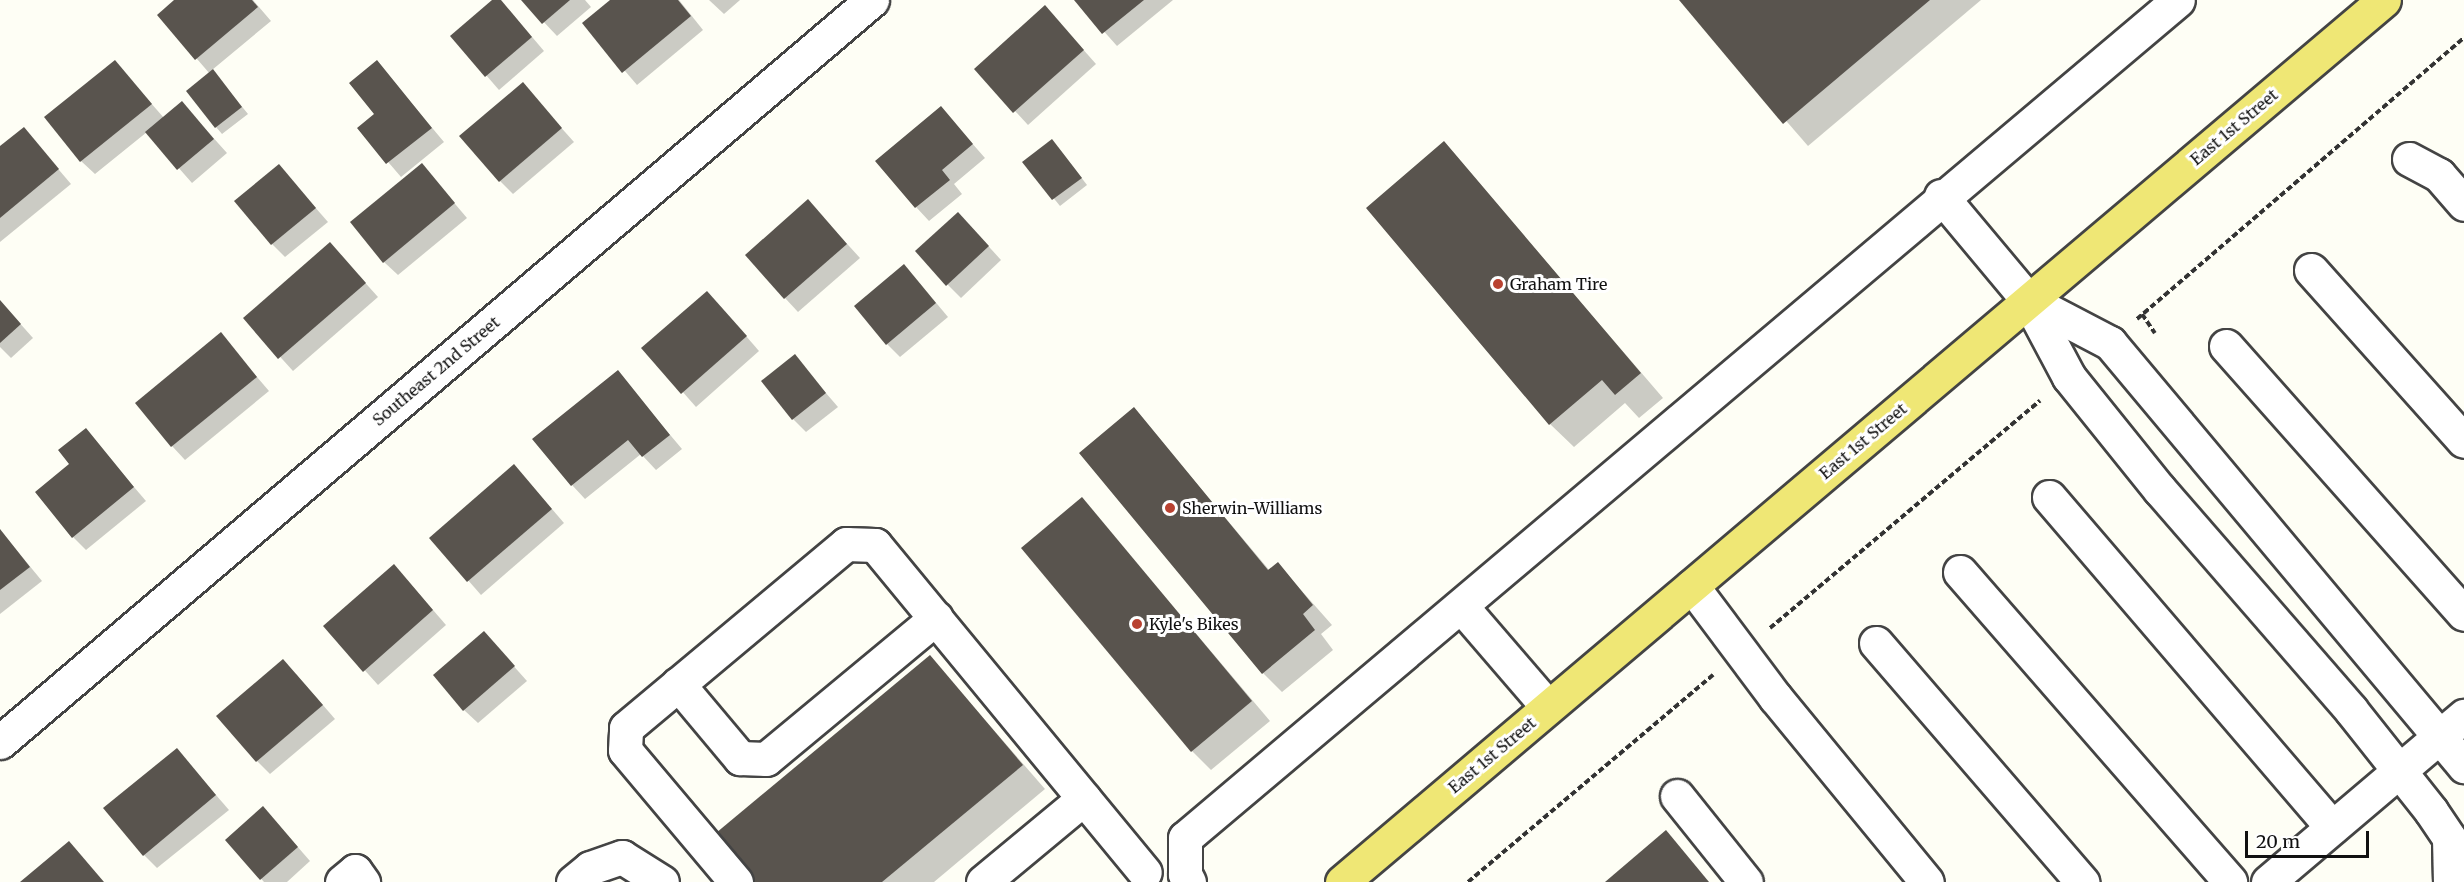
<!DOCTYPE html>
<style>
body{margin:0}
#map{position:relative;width:2464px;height:882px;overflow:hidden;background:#fefef5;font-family:Merriweather,serif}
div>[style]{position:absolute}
.shadow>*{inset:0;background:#0003}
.building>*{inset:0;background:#59544e}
.path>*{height:4px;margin-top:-2px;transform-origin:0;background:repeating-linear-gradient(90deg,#333 0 6px,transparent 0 9px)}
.roads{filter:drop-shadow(2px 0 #444) drop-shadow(-2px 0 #444) drop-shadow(0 2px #444) drop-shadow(0 -2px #444)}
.minor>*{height:33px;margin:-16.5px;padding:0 16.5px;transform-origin:16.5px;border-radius:16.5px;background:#fff}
.major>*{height:33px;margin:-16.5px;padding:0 16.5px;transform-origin:16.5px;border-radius:16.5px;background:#efe775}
.dots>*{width:16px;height:16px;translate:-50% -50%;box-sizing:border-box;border:3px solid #fff;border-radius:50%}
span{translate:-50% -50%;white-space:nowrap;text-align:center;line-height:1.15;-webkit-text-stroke:6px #fff;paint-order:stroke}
.street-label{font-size:16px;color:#111}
.poi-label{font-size:16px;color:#111}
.left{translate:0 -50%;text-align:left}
.scale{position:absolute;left:2245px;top:831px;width:124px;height:27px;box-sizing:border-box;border:3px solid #111;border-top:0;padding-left:8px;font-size:18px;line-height:21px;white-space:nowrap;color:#111;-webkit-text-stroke:4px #fff;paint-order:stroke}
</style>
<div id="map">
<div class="shadow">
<i style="clip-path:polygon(177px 0,253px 0,271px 21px,212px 70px,248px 114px,222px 134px,216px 127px,210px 74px,159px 15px)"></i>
<i style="clip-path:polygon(494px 0,510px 11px,544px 51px,499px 90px,452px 36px)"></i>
<i style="clip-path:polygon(523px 0,585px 0,591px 7px,557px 36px)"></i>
<i style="clip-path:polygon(612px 0,679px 0,703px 30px,637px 85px,584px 23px)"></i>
<i style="clip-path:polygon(709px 0,740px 0,724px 14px)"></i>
<i style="clip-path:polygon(1076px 0,1173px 0,1117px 46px)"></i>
<i style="clip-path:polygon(1681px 0,1981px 0,1808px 146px)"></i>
<i style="clip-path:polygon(1058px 21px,1096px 64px,1028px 125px,976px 69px)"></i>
<i style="clip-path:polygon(115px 62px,164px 118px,182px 103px,227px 153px,192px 183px,147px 132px,95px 174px,81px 161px)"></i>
<i style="clip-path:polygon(377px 62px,444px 142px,401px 177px,359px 128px,376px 114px)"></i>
<i style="clip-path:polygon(522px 84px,574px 142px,513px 194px,500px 181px)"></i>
<i style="clip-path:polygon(941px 108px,985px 158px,954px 184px,962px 194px,929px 221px,916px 207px)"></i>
<i style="clip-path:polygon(24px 129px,71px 184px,0 242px,0 148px)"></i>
<i style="clip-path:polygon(1444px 143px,1663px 398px,1639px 418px,1625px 403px,1574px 447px,1550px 424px)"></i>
<i style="clip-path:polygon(1058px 147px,1087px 185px,1060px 206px,1024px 162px)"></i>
<i style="clip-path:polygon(422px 165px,467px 218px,398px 275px,384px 262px)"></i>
<i style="clip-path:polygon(279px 166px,328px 222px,285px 257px,272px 244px)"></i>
<i style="clip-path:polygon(808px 201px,860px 258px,798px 312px,785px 298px)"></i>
<i style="clip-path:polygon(971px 227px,1001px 260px,961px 298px,947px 284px)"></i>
<i style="clip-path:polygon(343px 258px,378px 297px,293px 371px,245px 318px)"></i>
<i style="clip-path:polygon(917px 280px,948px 317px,900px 357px,887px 344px)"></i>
<i style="clip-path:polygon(0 301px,33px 338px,11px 358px,0 347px)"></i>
<i style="clip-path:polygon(720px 306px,759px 351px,696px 407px,644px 348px)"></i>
<i style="clip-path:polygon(220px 334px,269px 391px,185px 460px,172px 446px)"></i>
<i style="clip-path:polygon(794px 356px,838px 407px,806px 432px,793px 419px)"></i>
<i style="clip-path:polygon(618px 373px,682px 449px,656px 470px,641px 454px,585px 499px,572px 485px)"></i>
<i style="clip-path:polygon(1134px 409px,1270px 571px,1278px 564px,1332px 625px,1321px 634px,1333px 650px,1282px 692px,1263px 673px)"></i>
<i style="clip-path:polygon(85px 430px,146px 501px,86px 550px,73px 537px,71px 464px)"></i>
<i style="clip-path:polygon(527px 480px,564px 523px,481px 595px,431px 538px)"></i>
<i style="clip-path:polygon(1082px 499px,1270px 721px,1211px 770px,1192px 751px)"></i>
<i style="clip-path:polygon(0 530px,42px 581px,0 614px)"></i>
<i style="clip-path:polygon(407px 580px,446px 625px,378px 685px,325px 626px)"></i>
<i style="clip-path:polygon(484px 633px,527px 681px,478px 723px,464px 710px)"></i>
<i style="clip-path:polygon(930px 657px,1045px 789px,934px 882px,749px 882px)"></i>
<i style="clip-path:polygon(296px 674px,335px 719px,270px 774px,257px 761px)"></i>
<i style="clip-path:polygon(177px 750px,229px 810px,157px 868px,144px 855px)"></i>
<i style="clip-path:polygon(276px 822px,310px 861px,287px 882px,264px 882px,227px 840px)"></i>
</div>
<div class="building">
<i style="clip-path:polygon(174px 0,252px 0,258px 7px,195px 60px,157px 15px)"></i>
<i style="clip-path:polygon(492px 0,501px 0,532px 37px,485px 77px,450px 36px)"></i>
<i style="clip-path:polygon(521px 0,570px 0,542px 24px)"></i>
<i style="clip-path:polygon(610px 0,678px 0,691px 16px,622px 73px,582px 23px)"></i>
<i style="clip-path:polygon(1074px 0,1144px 0,1102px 34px)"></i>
<i style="clip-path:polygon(1679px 0,1930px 0,1783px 124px)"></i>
<i style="clip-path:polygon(1045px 5px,1084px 50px,1013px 113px,974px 69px)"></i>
<i style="clip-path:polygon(115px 60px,152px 104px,80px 162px,44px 117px)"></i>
<i style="clip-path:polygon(377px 60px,432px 128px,386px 164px,357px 128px,374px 114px,349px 83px)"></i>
<i style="clip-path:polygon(213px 69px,242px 107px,215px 128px,186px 91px)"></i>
<i style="clip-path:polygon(523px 82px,562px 128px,499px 182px,459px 136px)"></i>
<i style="clip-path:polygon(182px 101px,214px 139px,177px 170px,145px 132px)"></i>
<i style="clip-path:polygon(941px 106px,973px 144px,942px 170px,950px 180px,915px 208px,875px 161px)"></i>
<i style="clip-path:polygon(24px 127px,59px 169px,0 218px,0 146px)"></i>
<i style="clip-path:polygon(1052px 139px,1082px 178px,1052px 200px,1022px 162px)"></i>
<i style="clip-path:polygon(1444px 141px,1641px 373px,1615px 395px,1602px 380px,1549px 425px,1366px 208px)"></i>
<i style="clip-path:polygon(422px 163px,455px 203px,383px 263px,350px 222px)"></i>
<i style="clip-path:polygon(279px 164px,316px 208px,271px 245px,234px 201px)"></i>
<i style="clip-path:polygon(808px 199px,847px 244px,784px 299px,745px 255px)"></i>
<i style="clip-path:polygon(958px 212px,989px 246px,946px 286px,915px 251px)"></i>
<i style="clip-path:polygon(330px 242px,366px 283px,278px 359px,243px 318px)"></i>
<i style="clip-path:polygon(904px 264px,936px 303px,886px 345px,854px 306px)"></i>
<i style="clip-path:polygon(707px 291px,747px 336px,681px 394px,641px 348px)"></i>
<i style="clip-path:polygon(0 300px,21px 324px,0 343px)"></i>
<i style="clip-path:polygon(221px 332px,257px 377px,171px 447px,135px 403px)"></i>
<i style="clip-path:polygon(795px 354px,826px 393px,792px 420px,761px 381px)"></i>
<i style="clip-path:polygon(618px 370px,670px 435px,642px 457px,628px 440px,571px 486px,532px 439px)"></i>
<i style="clip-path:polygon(1134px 407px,1268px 570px,1278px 562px,1313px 605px,1303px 614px,1315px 630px,1262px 674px,1079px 453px)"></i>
<i style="clip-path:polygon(86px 428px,134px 487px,72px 538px,35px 492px,69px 464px,58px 450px)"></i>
<i style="clip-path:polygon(514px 464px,552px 509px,467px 582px,429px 538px)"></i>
<i style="clip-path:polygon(1082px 497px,1252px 701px,1191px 752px,1021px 548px)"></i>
<i style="clip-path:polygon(0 529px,30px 567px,0 590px)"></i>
<i style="clip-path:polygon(394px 564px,433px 610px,363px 672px,323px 626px)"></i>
<i style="clip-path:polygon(484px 631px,515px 666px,463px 711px,433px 675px)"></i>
<i style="clip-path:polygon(930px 655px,1023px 765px,882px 882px,747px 882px,710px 838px)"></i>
<i style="clip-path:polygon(283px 659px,323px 705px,256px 762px,216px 716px)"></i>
<i style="clip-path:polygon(177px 748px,216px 795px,143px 856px,103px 808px)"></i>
<i style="clip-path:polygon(263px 806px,298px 847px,260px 880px,225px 840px)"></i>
<i style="clip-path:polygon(1666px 830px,1709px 882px,1605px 882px)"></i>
<i style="clip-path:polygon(69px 841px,104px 882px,20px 882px)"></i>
</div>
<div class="path">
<i style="left:2142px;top:314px;width:23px;rotate:56deg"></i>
<i style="left:2137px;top:319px;width:431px;rotate:-40.7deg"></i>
<i style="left:1770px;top:628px;width:353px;rotate:-40.1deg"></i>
<i style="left:1468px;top:882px;width:321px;rotate:-40.2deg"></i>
</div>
<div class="roads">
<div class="minor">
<i style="left:2409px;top:159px;width:34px;rotate:28deg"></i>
<i style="left:2439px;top:175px;width:38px;rotate:49deg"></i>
<i style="left:1941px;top:196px;width:136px;rotate:50.1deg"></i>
<i style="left:2028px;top:300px;width:87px;rotate:62deg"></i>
<i style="left:2069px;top:377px;width:145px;rotate:51.2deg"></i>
<i style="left:2160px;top:490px;width:291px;rotate:49deg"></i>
<i style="left:2351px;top:710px;width:129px;rotate:51.6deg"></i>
<i style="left:2431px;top:811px;width:32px;rotate:56deg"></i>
<i style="left:2449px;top:838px;width:44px;rotate:88.7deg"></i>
<i style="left:2311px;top:270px;width:229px;rotate:48.2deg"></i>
<i style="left:2028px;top:300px;width:93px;rotate:27.7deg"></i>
<i style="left:2110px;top:343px;width:552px;rotate:50.07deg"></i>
<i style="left:2226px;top:346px;width:358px;rotate:48.4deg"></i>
<i style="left:2049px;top:497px;width:435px;rotate:49.4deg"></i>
<i style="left:1960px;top:572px;width:411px;rotate:48.9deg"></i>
<i style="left:1692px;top:586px;width:139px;rotate:53.2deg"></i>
<i style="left:1775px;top:697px;width:239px;rotate:50.6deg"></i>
<i style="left:1461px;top:606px;width:133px;rotate:49.3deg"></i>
<i style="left:1876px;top:643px;width:316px;rotate:49.2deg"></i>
<i style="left:678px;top:684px;width:97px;rotate:50deg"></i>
<i style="left:740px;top:758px;width:26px;rotate:2deg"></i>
<i style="left:766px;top:759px;width:221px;rotate:-39.7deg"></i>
<i style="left:0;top:742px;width:1145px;rotate:-40.4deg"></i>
<i style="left:1677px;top:796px;width:110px;rotate:51.3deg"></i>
<i style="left:342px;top:882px;width:17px;rotate:-40deg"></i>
<i style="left:355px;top:871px;width:14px;rotate:54deg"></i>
<i style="left:573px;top:882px;width:22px;rotate:-39deg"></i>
<i style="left:590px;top:868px;width:34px;rotate:-19deg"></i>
<i style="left:622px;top:857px;width:47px;rotate:32deg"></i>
<i style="left:736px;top:882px;width:172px;rotate:-130.1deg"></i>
<i style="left:625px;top:750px;width:22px;rotate:-87deg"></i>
<i style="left:626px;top:728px;width:287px;rotate:-39.9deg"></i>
<i style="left:846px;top:544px;width:29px;rotate:2deg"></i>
<i style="left:875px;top:545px;width:424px;rotate:50.5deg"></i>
<i style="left:983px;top:882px;width:131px;rotate:-39.7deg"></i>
<i style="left:1189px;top:882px;width:9px;rotate:-117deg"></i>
<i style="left:1185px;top:874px;width:36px;rotate:-90deg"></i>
<i style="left:1185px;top:838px;width:1299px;rotate:-40.16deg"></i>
<i style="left:2268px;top:882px;width:257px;rotate:-40.3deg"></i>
</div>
<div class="major">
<i style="left:1342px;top:882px;width:1365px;rotate:-40.25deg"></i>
</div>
</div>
<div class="dots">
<i style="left:1498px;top:284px;background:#b94231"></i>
<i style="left:1170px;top:508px;background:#b94231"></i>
<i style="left:1137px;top:624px;background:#b94231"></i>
</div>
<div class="street-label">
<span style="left:2234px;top:127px;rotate:-40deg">East 1st Street</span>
<span style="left:436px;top:371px;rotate:-40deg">Southeast 2nd Street</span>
<span style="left:1863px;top:441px;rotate:-40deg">East 1st Street</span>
<span style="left:1492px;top:755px;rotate:-40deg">East 1st Street</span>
</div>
<div class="poi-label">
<span class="left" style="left:1510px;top:284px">Graham Tire</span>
<span class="left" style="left:1182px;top:508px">Sherwin-Williams</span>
<span class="left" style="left:1149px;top:624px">Kyle's Bikes</span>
</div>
<div class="scale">20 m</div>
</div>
